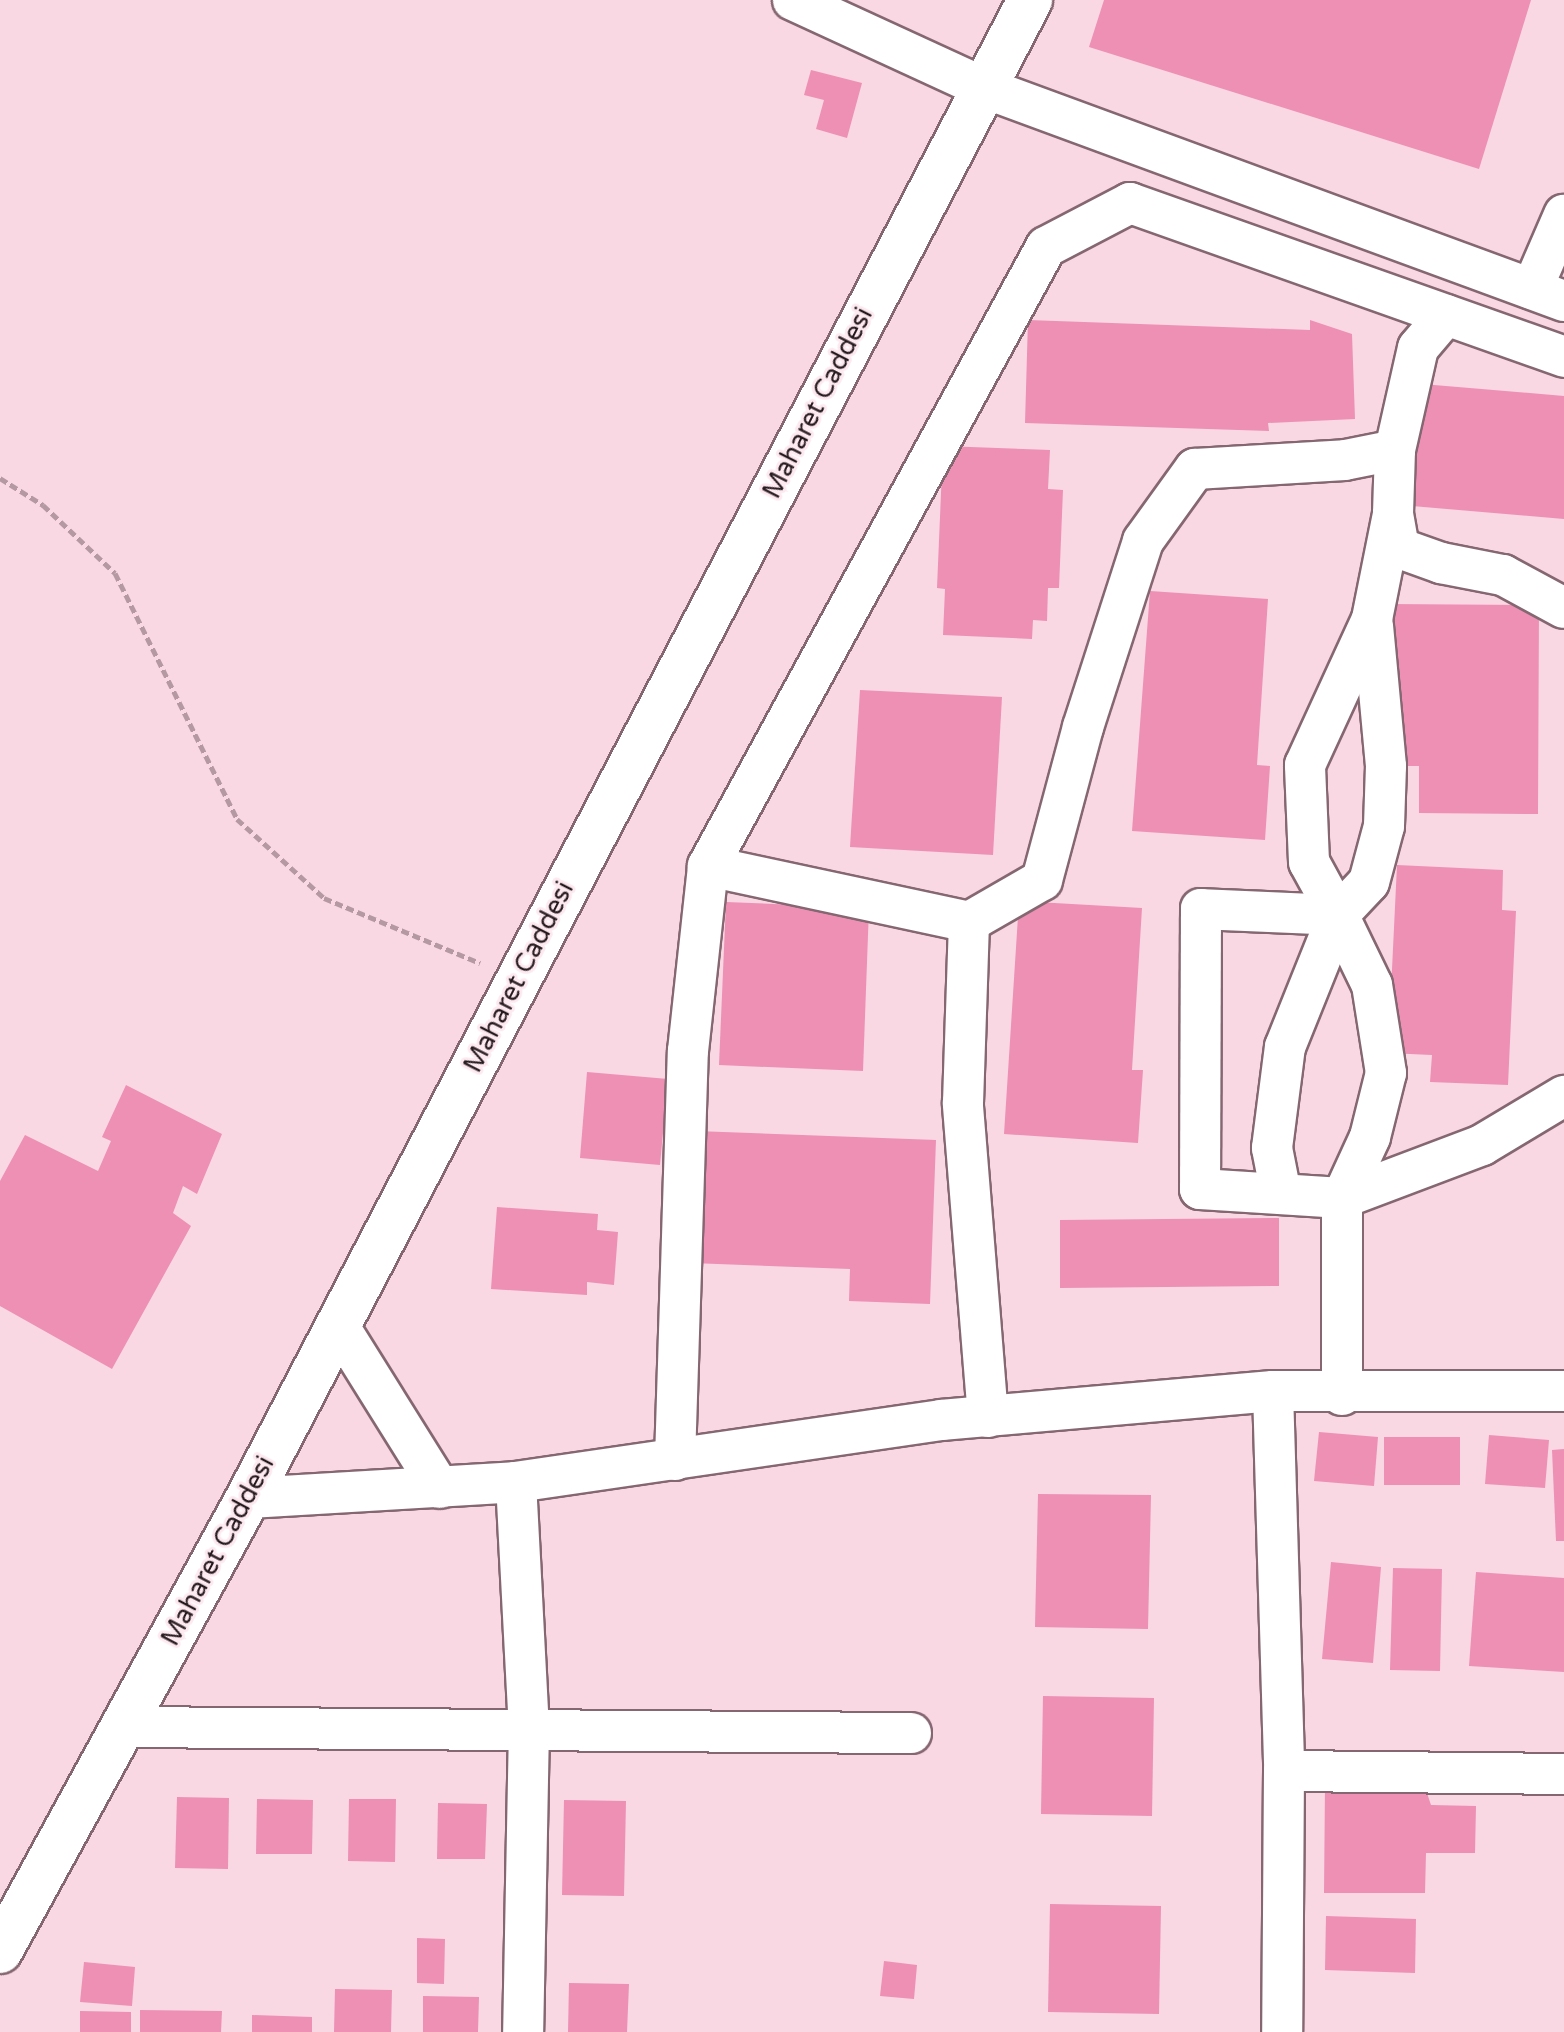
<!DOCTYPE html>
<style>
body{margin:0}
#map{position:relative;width:1564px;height:2032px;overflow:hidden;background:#f9d7e3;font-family:"Varela Round",sans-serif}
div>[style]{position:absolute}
.building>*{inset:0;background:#ed90b4}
.path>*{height:5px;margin-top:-2.5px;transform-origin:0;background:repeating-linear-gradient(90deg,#b499a2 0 8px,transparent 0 12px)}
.roads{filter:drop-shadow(2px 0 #856772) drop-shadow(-2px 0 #856772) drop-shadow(0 2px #856772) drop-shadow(0 -2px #856772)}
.minor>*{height:40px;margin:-20px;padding:0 20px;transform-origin:20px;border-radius:20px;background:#fff}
.tertiary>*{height:44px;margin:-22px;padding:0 22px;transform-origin:22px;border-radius:22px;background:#fff}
span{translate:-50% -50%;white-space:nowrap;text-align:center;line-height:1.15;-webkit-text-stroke:6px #fde9f0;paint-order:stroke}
.street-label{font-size:26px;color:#24191d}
</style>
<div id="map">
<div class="building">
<i style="clip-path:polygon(1104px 0,1531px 0,1479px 169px,1089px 47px)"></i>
<i style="clip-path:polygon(811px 70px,862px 83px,847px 138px,816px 129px,824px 100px,804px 95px)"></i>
<i style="clip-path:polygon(1028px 320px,1310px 330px,1310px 320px,1352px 334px,1355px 419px,1268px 423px,1269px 431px,1025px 423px)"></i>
<i style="clip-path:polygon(1422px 384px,1564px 396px,1564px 519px,1412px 506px)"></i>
<i style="clip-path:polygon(943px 446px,1050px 450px,1048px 489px,1063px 490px,1059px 588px,1048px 588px,1047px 621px,1033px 620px,1032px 639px,943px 635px,945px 589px,937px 588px)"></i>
<i style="clip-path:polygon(1150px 591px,1268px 599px,1257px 765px,1270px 766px,1265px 840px,1132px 831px)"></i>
<i style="clip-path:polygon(1387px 604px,1539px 605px,1538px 814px,1419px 813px,1419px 766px,1386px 766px)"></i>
<i style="clip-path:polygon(860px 690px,1002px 697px,993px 855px,850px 847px)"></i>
<i style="clip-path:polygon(1397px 865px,1503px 870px,1502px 910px,1516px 911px,1508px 1085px,1430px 1082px,1432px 1055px,1388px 1053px)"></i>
<i style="clip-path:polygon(1019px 901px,1142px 908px,1132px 1070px,1143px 1070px,1138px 1143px,1004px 1134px)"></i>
<i style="clip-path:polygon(726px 902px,869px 908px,863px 1071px,719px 1065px)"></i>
<i style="clip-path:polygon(587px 1072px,668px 1079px,660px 1165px,580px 1158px)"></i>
<i style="clip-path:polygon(126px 1085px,222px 1134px,197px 1194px,183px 1186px,173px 1213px,191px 1226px,112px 1369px,0 1306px,0 1181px,25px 1135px,98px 1171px,111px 1141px,102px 1137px)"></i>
<i style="clip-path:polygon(696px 1131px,936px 1140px,930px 1304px,849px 1301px,850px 1269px,691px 1263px)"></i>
<i style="clip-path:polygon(497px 1207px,598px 1214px,597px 1230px,618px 1232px,614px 1285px,587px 1282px,587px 1295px,491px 1289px)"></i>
<i style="clip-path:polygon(1279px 1218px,1279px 1286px,1060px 1288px,1060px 1220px)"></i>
<i style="clip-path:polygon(1319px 1432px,1378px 1437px,1374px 1486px,1314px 1481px)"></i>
<i style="clip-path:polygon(1489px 1435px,1549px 1440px,1545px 1488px,1485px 1484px)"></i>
<i style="clip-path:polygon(1384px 1437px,1460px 1437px,1460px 1485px,1384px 1485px)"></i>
<i style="clip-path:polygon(1564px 1449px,1564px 1541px,1556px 1541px,1552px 1450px)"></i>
<i style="clip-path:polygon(1038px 1494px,1151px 1495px,1148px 1629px,1035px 1627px)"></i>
<i style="clip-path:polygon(1331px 1562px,1381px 1567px,1373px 1663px,1322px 1659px)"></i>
<i style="clip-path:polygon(1393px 1568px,1442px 1569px,1440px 1671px,1390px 1670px)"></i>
<i style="clip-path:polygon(1476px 1572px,1564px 1578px,1564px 1672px,1469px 1666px)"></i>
<i style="clip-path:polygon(1043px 1696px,1154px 1698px,1152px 1816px,1041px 1814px)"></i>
<i style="clip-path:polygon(1325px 1786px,1425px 1787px,1431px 1805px,1476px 1806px,1475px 1853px,1426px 1853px,1425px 1893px,1324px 1893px)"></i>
<i style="clip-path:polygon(177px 1797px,229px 1798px,228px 1869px,175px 1868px)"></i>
<i style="clip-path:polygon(257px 1799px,313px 1800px,312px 1854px,256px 1854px)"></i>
<i style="clip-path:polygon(349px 1799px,396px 1799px,395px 1862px,348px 1861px)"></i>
<i style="clip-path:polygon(564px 1800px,626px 1801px,624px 1896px,562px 1895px)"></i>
<i style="clip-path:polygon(438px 1803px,487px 1804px,485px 1859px,437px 1859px)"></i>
<i style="clip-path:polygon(1050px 1904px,1161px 1906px,1159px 2014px,1048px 2012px)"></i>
<i style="clip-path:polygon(1326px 1916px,1416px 1919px,1415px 1973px,1325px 1970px)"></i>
<i style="clip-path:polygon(417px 1938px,445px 1939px,444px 1984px,417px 1983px)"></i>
<i style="clip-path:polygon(884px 1961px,917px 1965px,914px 1999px,880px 1996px)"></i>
<i style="clip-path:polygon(84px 1962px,135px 1967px,132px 2006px,80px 2002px)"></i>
<i style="clip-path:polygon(569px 1983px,629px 1984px,627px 2032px,568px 2032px)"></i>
<i style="clip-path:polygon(335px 1989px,392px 1990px,391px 2032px,334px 2032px)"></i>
<i style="clip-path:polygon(423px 1996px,479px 1997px,478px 2032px,423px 2032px)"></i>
<i style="clip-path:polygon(140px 2010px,222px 2011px,221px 2032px,140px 2032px)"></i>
<i style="clip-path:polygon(80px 2011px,131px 2012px,131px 2032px,80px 2032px)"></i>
<i style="clip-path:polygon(252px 2015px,312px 2017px,312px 2032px,252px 2032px)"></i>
</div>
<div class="path">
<i style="left:0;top:478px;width:51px;rotate:32.1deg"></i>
<i style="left:43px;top:505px;width:99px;rotate:43.4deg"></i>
<i style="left:115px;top:573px;width:275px;rotate:63.6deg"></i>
<i style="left:237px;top:819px;width:118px;rotate:42.2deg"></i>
<i style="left:324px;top:898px;width:169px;rotate:22.6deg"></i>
</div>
<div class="roads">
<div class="minor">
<i style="left:793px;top:0;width:208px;rotate:24.7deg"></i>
<i style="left:982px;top:87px;width:620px;rotate:20.19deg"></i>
<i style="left:1532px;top:289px;width:81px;rotate:-66.6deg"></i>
<i style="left:1446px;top:315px;width:43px;rotate:130.3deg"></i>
<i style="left:1418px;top:348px;width:105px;rotate:102.7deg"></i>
<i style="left:1395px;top:450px;width:64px;rotate:91.8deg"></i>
<i style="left:1393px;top:514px;width:35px;rotate:80deg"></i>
<i style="left:1399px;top:548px;width:45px;rotate:19.7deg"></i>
<i style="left:1441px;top:563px;width:63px;rotate:11deg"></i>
<i style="left:1503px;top:575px;width:69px;rotate:28.4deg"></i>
<i style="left:708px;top:866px;width:267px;rotate:12.1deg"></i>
<i style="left:1338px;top:915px;width:45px;rotate:-46.8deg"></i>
<i style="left:1369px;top:882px;width:58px;rotate:-75deg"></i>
<i style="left:1384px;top:826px;width:60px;rotate:-88.1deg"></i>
<i style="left:1386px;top:766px;width:141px;rotate:-95.3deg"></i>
<i style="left:1281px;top:1194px;width:47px;rotate:-101.1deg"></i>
<i style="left:1272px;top:1148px;width:102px;rotate:-82.7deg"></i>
<i style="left:1285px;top:1047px;width:142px;rotate:-68.1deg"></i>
<i style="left:1338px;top:915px;width:137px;rotate:-177.5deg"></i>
<i style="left:1201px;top:909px;width:280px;rotate:90.2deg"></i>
<i style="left:1200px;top:1189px;width:142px;rotate:3.6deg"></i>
<i style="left:1342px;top:1198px;width:67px;rotate:-65.3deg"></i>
<i style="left:1370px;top:1137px;width:66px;rotate:-76deg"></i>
<i style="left:1386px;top:1073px;width:89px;rotate:-99deg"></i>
<i style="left:1372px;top:985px;width:78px;rotate:-115.9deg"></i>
<i style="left:1338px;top:915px;width:60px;rotate:-118.7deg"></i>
<i style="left:1309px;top:862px;width:97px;rotate:-92.4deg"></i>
<i style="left:1305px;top:765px;width:161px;rotate:-65.3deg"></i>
<i style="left:1372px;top:619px;width:107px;rotate:-78.7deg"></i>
<i style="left:338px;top:1325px;width:192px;rotate:58deg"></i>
<i style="left:1273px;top:1391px;width:380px;rotate:88.3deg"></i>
<i style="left:1284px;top:1771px;width:261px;rotate:90.4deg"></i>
<i style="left:1342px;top:1395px;width:197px;rotate:-90deg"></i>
<i style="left:1342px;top:1198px;width:150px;rotate:-20.7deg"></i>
<i style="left:1482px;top:1145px;width:96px;rotate:-30.9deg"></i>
<i style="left:988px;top:1417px;width:315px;rotate:-94.6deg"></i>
<i style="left:963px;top:1103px;width:181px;rotate:-88.1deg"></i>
<i style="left:969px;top:922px;width:84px;rotate:-29.9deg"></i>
<i style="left:1042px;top:880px;width:158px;rotate:-75deg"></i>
<i style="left:1083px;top:727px;width:195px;rotate:-72.1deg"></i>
<i style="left:1143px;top:541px;width:89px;rotate:-54.2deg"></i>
<i style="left:1195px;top:469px;width:150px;rotate:-3.4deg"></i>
<i style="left:1345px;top:460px;width:51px;rotate:-11.3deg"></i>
<i style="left:675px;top:1460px;width:409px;rotate:-88.2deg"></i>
<i style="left:688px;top:1051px;width:186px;rotate:-83.8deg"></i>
<i style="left:708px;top:866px;width:705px;rotate:-61.36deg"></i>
<i style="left:1046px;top:247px;width:95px;rotate:-27.6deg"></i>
<i style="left:1130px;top:203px;width:461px;rotate:19.5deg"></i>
<i style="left:516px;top:1482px;width:245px;rotate:87deg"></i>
<i style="left:529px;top:1727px;width:305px;rotate:91.1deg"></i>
<i style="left:248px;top:1498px;width:268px;rotate:-3.4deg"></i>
<i style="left:516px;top:1482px;width:429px;rotate:-8.3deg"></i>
<i style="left:941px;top:1420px;width:333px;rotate:-5deg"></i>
<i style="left:1273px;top:1391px;width:291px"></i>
<i style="left:123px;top:1727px;width:788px;rotate:0.44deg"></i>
<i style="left:1284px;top:1771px;width:280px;rotate:0.6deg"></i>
</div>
<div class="tertiary">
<i style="left:0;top:1951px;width:516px;rotate:-61.3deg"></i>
<i style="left:248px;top:1498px;width:1690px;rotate:-62.43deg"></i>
</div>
</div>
<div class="street-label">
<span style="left:818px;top:403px;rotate:-63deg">Maharet Caddesi</span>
<span style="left:519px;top:977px;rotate:-63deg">Maharet Caddesi</span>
<span style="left:218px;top:1551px;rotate:-62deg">Maharet Caddesi</span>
</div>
</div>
